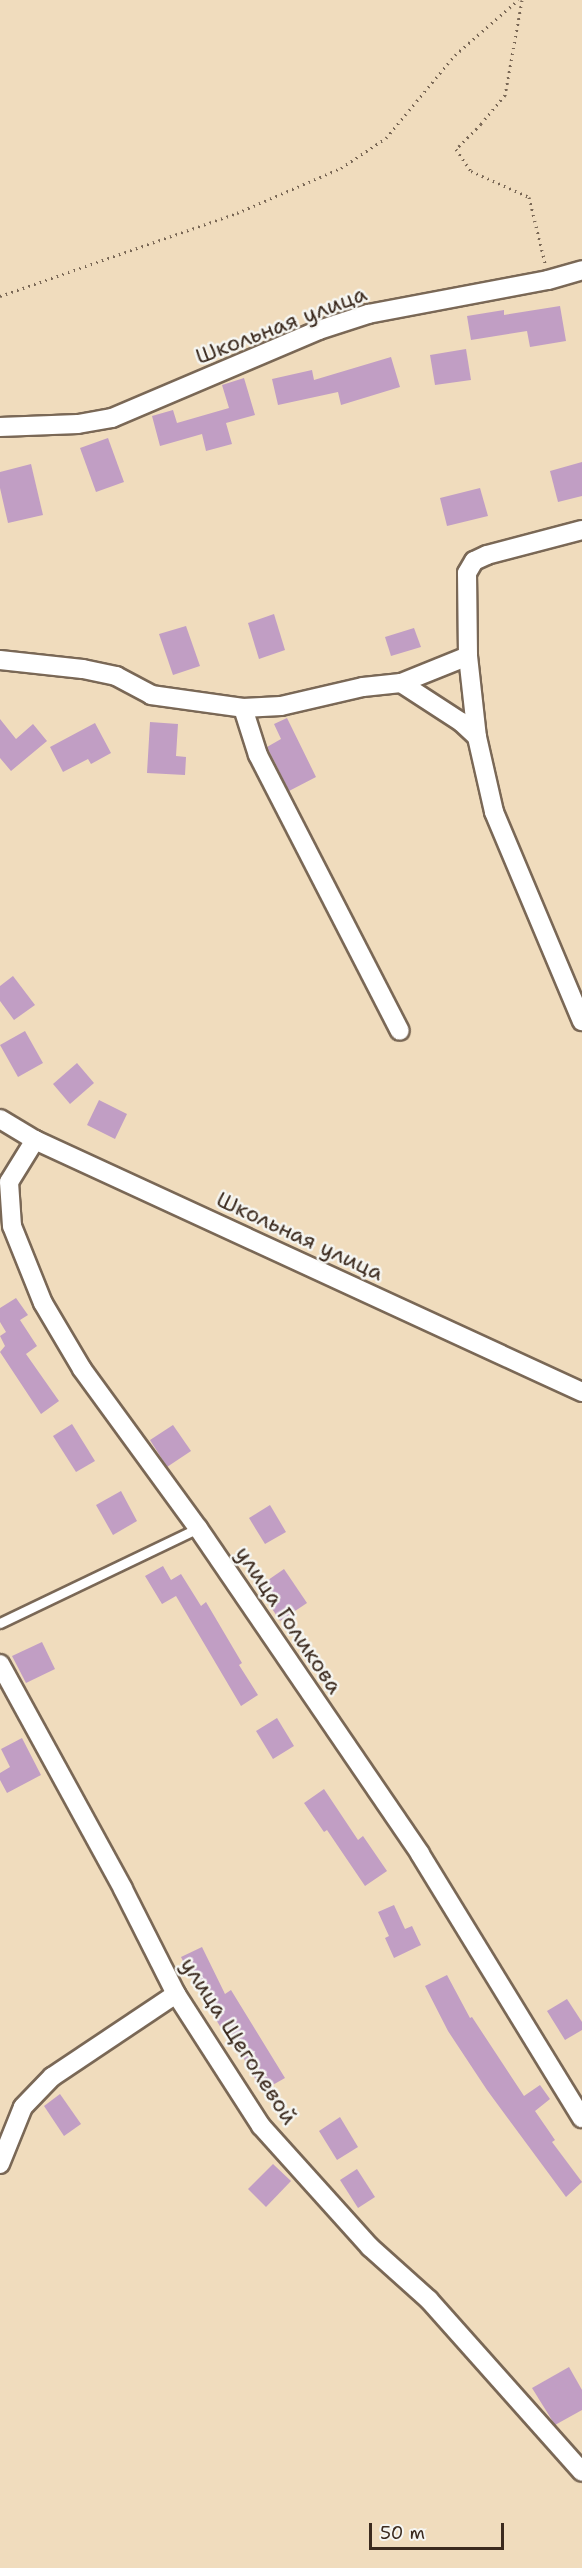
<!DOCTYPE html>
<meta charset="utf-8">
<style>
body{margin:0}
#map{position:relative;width:582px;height:2568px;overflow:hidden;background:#f0dcbd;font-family:"Shantell Sans",sans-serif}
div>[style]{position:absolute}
.building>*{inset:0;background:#c19ec4}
.path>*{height:3px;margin-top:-1.5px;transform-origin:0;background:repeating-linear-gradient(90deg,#7a6856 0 1.5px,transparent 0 6px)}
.roads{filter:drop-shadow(2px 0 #7a6856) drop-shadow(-2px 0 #7a6856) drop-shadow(0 2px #7a6856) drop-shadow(0 -2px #7a6856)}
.service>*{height:9px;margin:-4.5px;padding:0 4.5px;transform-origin:4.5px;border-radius:4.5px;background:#fff}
.minor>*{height:18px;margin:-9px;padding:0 9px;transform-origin:9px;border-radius:9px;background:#fff}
span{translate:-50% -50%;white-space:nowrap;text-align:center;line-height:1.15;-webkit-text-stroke:5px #f6f6f2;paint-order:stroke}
.street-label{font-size:22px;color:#3b2a1e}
.scale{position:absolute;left:369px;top:2523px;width:135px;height:27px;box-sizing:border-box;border:3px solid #3b2a1e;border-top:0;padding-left:8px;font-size:18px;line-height:21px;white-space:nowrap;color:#3b2a1e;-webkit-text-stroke:4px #f6f6f2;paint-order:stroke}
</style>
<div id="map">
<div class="building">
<i style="clip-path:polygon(560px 306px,566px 341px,530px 347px,527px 331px,471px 340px,467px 316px,504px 310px,504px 315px)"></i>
<i style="clip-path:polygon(466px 349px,471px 380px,435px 385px,430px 355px)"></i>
<i style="clip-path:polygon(391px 357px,400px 387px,341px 405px,338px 392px,278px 405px,272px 379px,312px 370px,314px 380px)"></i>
<i style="clip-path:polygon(244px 378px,255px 415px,226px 423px,232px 444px,206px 451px,202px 434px,160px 446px,152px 416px,173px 410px,177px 423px,229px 408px,222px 385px)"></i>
<i style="clip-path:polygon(108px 438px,124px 482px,96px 492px,80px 448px)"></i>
<i style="clip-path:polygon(582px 462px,582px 496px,558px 502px,550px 471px)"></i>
<i style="clip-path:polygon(31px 464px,43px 515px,8px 523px,0 488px,0 472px)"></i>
<i style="clip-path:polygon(480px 488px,488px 516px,447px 526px,440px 498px)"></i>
<i style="clip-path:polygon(274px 614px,285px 650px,259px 659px,248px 623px)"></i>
<i style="clip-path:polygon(186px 626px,200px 666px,173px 675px,159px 634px)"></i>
<i style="clip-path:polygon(414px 628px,421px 647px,391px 656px,385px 637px)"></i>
<i style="clip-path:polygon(287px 718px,316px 777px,289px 791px,267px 747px,281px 739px,274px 724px)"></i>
<i style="clip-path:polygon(0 719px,16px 739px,33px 724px,47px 741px,11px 771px,0 758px)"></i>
<i style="clip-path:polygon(150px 722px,178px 724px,176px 756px,186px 757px,185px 775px,147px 773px)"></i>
<i style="clip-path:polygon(95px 723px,111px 753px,91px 764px,88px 759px,63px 772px,50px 747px)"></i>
<i style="clip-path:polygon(13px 976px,35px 1005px,14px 1020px,0 1001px,0 986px)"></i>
<i style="clip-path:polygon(25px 1031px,43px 1063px,18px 1077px,0 1045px)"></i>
<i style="clip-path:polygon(77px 1063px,94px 1083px,70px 1104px,53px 1084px)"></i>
<i style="clip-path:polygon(99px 1100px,127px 1114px,115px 1139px,87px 1125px)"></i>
<i style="clip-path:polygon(16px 1298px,28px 1315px,20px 1320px,37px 1346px,26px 1354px,59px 1401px,41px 1414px,0 1352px,5px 1346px,0 1336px,6px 1332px,0 1322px,0 1308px)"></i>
<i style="clip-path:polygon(72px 1424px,95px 1461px,76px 1472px,53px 1436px)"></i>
<i style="clip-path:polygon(173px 1425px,191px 1451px,167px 1467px,150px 1440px)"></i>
<i style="clip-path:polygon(121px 1491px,137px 1521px,113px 1535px,96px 1505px)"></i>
<i style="clip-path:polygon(270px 1505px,286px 1532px,265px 1544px,249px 1518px)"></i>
<i style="clip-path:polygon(163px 1566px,171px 1580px,181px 1574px,201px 1606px,206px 1602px,242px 1663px,239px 1665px,258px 1695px,241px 1706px,176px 1596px,162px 1604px,145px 1576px)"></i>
<i style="clip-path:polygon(284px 1569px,307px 1603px,280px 1621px,258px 1587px)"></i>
<i style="clip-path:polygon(42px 1642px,55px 1669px,26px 1683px,12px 1656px)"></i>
<i style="clip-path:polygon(277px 1718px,294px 1746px,273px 1759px,256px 1731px)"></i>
<i style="clip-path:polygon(22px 1738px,41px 1775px,7px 1793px,0 1780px,0 1773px,10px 1767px,1px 1749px)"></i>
<i style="clip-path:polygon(324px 1789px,358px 1840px,363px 1836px,387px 1871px,365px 1886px,327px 1830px,324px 1832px,304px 1803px)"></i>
<i style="clip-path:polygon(394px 1905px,405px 1929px,412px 1926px,421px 1945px,394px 1958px,385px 1938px,389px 1936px,378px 1912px)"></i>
<i style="clip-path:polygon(202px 1947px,225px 1994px,231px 1990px,285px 2078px,262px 2091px,230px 2034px,226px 2036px,196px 1987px,181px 1957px)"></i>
<i style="clip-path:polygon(447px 1975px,470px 2018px,472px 2017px,524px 2096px,540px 2085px,550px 2099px,535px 2111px,555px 2140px,552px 2142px,582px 2182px,566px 2197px,487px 2090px,448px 2031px,425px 1986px)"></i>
<i style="clip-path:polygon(567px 1999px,582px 2022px,582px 2030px,565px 2040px,547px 2011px)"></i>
<i style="clip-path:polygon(60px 2094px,81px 2124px,64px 2136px,44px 2106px)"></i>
<i style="clip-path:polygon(340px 2117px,358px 2147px,337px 2160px,319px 2131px)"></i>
<i style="clip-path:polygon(273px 2164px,291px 2181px,266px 2207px,248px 2189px)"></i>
<i style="clip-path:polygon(357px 2169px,375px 2197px,358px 2208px,340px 2180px)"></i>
<i style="clip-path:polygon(569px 2367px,582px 2390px,582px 2410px,555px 2425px,532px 2388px)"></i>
</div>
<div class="path">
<i style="left:522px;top:0;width:97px;rotate:100.1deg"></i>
<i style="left:505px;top:95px;width:38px;rotate:130deg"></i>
<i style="left:481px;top:124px;width:35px;rotate:135deg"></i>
<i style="left:456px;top:149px;width:27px;rotate:56deg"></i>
<i style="left:471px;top:171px;width:64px;rotate:24.1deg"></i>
<i style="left:529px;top:197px;width:68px;rotate:76.4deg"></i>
<i style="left:0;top:296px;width:251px;rotate:-19.3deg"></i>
<i style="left:237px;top:213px;width:113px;rotate:-23.4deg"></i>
<i style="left:341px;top:168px;width:54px;rotate:-33.7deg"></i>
<i style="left:386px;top:138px;width:108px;rotate:-50.3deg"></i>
<i style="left:455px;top:55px;width:84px;rotate:-41.1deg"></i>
</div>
<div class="roads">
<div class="service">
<i style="left:0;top:1623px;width:220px;rotate:-25.6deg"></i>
</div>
<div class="minor">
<i style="left:0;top:427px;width:78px;rotate:-2.2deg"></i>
<i style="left:78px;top:424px;width:35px;rotate:-10deg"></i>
<i style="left:112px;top:418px;width:225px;rotate:-23deg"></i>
<i style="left:319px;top:330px;width:52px;rotate:-18.1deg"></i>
<i style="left:368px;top:314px;width:183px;rotate:-10.7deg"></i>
<i style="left:548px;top:280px;width:35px;rotate:-16deg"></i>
<i style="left:582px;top:530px;width:98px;rotate:165.3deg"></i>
<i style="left:487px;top:555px;width:14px;rotate:155deg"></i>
<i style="left:474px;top:561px;width:14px;rotate:120deg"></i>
<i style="left:467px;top:573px;width:83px;rotate:89.3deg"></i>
<i style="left:468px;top:656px;width:81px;rotate:83.7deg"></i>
<i style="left:477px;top:737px;width:77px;rotate:77.2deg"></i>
<i style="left:494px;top:812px;width:227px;rotate:67.2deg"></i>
<i style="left:0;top:660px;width:83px;rotate:6.2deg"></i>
<i style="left:83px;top:669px;width:34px;rotate:12deg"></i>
<i style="left:116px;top:676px;width:40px;rotate:28deg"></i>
<i style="left:151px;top:695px;width:93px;rotate:8deg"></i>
<i style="left:243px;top:708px;width:38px;rotate:-3deg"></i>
<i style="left:281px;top:706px;width:84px;rotate:-13deg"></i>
<i style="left:363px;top:687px;width:38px;rotate:-6deg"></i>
<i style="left:401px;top:683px;width:72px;rotate:-21.9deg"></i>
<i style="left:401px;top:683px;width:72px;rotate:33deg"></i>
<i style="left:461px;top:722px;width:22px;rotate:43deg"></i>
<i style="left:243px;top:708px;width:49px;rotate:72.3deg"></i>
<i style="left:258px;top:755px;width:310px;rotate:62.8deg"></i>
<i style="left:0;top:1119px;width:41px;rotate:31deg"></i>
<i style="left:35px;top:1140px;width:602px;rotate:24.74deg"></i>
<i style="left:35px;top:1140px;width:49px;rotate:121.8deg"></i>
<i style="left:9px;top:1182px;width:44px;rotate:86.1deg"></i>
<i style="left:12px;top:1226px;width:83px;rotate:68.1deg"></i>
<i style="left:43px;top:1303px;width:77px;rotate:59.4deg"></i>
<i style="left:82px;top:1369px;width:197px;rotate:53.9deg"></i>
<i style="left:198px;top:1528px;width:394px;rotate:55.7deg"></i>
<i style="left:420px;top:1854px;width:310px;rotate:58.5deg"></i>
<i style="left:0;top:1664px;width:256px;rotate:61.3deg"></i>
<i style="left:123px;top:1889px;width:118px;rotate:63.2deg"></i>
<i style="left:176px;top:1994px;width:157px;rotate:57.2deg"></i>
<i style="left:261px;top:2126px;width:163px;rotate:48deg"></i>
<i style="left:370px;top:2247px;width:79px;rotate:41.9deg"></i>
<i style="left:429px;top:2300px;width:230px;rotate:48.3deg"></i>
<i style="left:0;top:2164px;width:61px;rotate:-68deg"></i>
<i style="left:23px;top:2107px;width:42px;rotate:-46deg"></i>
<i style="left:52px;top:2077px;width:149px;rotate:-33.8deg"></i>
</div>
</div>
<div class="street-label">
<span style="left:281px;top:325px;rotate:-21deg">Школьная улица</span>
<span style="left:300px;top:1236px;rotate:25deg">Школьная улица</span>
<span style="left:289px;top:1620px;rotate:56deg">улица Голикова</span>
<span style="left:239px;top:2041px;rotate:57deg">улица Щеголевой</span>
</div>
<div class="scale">50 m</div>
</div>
